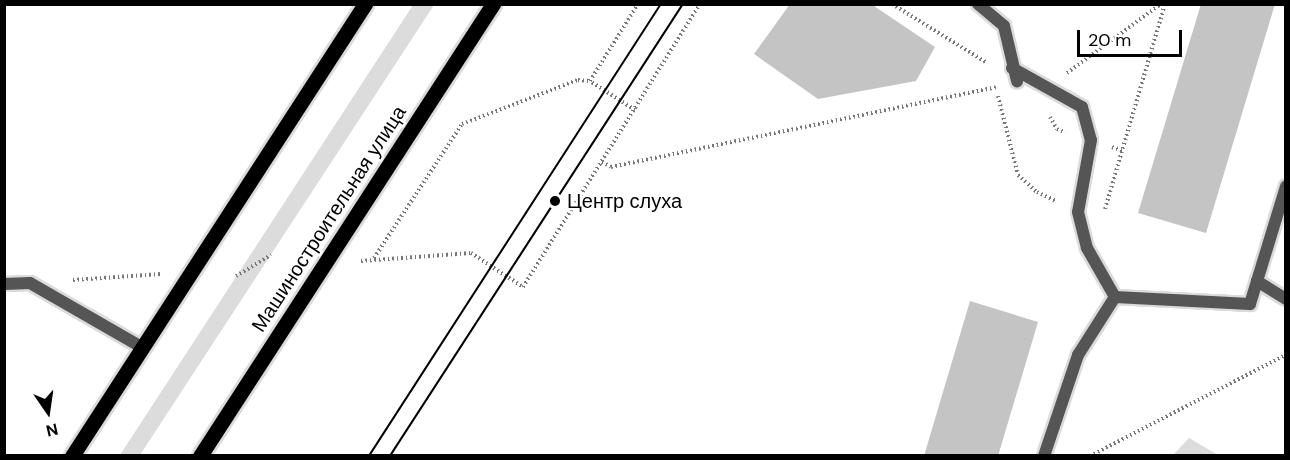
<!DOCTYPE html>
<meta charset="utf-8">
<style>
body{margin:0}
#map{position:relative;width:1290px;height:460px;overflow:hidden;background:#fff;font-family:"DM Sans",sans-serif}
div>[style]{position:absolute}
.green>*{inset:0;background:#dcdcdc}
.building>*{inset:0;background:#c4c4c4}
.path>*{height:4px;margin-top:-2px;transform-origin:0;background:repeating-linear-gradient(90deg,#777 0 1.5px,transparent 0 4.5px)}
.roads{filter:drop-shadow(2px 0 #dbdbdb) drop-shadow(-2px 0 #dbdbdb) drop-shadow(0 2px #dbdbdb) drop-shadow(0 -2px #dbdbdb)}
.service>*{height:12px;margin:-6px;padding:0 6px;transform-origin:6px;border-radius:6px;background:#555}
.primary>*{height:15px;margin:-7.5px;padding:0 7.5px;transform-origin:7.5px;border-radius:7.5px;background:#000}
.tram>*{height:1.5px;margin:-0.75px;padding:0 0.75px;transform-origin:0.75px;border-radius:0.75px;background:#000}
.dots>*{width:16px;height:16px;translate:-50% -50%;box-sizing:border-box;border:3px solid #fff;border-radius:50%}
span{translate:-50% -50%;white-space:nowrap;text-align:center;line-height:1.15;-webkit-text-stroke:4.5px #fff;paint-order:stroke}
.poi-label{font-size:20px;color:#000}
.left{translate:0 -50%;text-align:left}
.street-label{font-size:20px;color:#000}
.frame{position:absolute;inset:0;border:6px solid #000;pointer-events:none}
.north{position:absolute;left:18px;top:382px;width:60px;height:60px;-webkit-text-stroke:4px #fff;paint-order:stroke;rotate:167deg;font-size:16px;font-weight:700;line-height:24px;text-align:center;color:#000}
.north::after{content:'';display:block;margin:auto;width:21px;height:27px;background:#000;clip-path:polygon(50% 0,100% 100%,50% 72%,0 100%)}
.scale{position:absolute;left:1077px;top:30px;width:105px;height:27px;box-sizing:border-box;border:3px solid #000;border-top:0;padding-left:8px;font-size:18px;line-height:21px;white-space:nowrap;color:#000;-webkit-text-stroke:4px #fff;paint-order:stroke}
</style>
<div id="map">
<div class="green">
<i style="clip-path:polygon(413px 5px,434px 5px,140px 455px,120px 455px)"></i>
<i style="clip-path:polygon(1189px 438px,1218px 455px,1173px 455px)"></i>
</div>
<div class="building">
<i style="clip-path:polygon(790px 4px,871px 4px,935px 47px,916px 81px,818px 99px,754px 54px)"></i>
<i style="clip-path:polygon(1201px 4px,1275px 4px,1206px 233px,1138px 213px)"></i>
<i style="clip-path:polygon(970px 301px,1038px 322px,998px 456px,924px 456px)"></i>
</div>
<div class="path">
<i style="left:892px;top:4px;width:112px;rotate:31.8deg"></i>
<i style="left:1067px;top:73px;width:117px;rotate:-36.3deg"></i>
<i style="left:998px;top:96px;width:81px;rotate:75.8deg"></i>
<i style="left:1018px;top:175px;width:25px;rotate:42deg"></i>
<i style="left:1037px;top:192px;width:21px;rotate:25deg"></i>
<i style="left:635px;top:110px;width:54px;rotate:-147.2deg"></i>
<i style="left:590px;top:81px;width:91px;rotate:-58.1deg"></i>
<i style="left:1050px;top:117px;width:14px;rotate:60deg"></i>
<i style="left:1057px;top:129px;width:9px;rotate:21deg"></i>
<i style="left:1112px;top:147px;width:12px;rotate:20deg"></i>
<i style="left:602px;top:162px;width:10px;rotate:29deg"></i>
<i style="left:611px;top:167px;width:393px;rotate:-11.7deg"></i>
<i style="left:1105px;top:209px;width:214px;rotate:-73.7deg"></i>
<i style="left:374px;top:258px;width:160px;rotate:-56.7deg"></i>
<i style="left:462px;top:124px;width:124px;rotate:-20.8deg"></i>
<i style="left:578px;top:80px;width:12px;rotate:5deg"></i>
<i style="left:361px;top:261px;width:110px;rotate:-4.2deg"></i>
<i style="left:471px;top:253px;width:62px;rotate:33.2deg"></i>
<i style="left:523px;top:287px;width:334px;rotate:-58deg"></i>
<i style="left:236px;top:276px;width:41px;rotate:-31deg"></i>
<i style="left:73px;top:280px;width:88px;rotate:-3.9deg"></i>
<i style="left:1090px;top:456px;width:220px;rotate:-27.3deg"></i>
</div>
<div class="roads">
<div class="service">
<i style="left:978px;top:4px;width:34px;rotate:40deg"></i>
<i style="left:1004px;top:26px;width:57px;rotate:76.7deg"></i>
<i style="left:1012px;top:68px;width:80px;rotate:29.1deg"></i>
<i style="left:1082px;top:107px;width:34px;rotate:75deg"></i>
<i style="left:1091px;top:140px;width:73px;rotate:100.2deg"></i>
<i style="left:1078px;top:212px;width:37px;rotate:76deg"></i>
<i style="left:1087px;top:248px;width:56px;rotate:60.3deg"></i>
<i style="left:1257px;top:281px;width:34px;rotate:32deg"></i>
<i style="left:4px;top:284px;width:26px;rotate:-2deg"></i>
<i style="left:30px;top:283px;width:130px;rotate:29.9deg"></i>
<i style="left:1115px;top:297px;width:135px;rotate:3deg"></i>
<i style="left:1250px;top:304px;width:123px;rotate:-73deg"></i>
<i style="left:1044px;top:456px;width:107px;rotate:-71.4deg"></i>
<i style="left:1078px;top:355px;width:69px;rotate:-57.5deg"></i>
</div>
<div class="primary">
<i style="left:72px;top:456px;width:539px;rotate:-57.05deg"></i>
<i style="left:200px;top:456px;width:539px;rotate:-57.05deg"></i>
</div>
</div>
<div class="tram">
<i style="left:369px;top:456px;width:538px;rotate:-57.14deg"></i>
<i style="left:390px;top:456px;width:539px;rotate:-57.05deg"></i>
</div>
<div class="dots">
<i style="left:555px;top:201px;background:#000"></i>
</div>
<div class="poi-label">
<span class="left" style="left:567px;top:201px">Центр слуха</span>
</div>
<div class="street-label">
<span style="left:329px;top:219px;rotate:-57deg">Машиностроительная улица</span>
</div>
<div class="frame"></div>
<div class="north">N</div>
<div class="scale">20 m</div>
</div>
